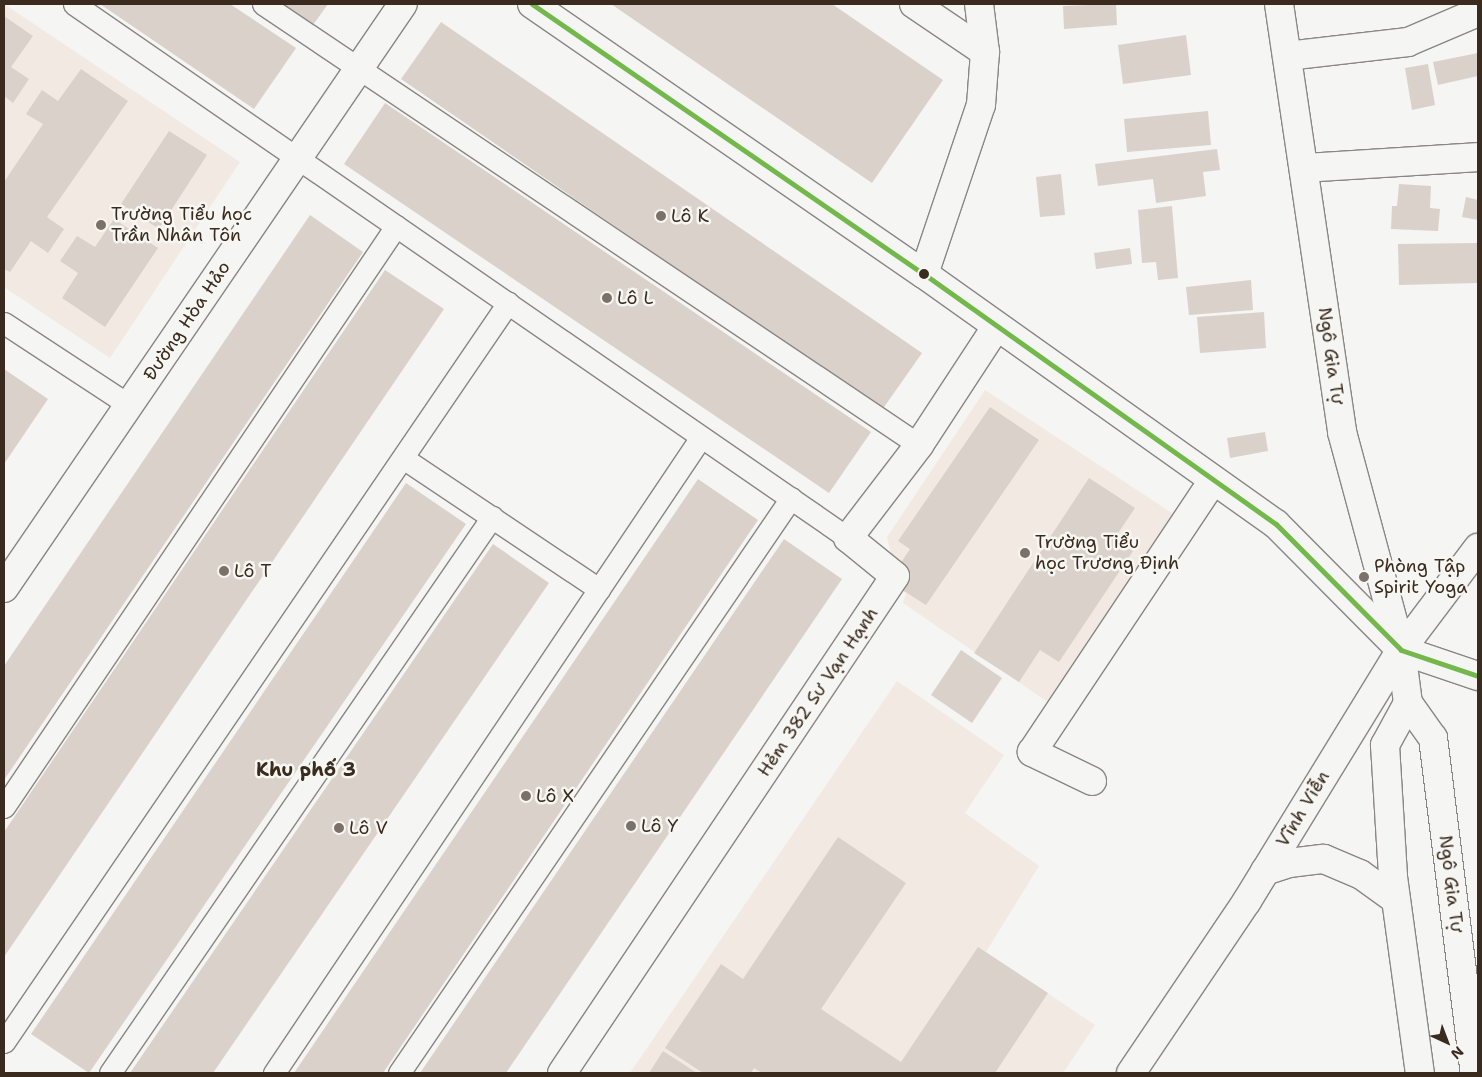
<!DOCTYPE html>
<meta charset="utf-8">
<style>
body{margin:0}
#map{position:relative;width:1482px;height:1077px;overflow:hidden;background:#f5f5f3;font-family:"Shantell Sans",sans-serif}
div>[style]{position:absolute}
.built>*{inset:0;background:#f2e9e2}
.building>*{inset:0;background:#dbd1cb}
.roads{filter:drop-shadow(1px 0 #8a8683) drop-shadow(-1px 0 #8a8683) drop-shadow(0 1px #8a8683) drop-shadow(0 -1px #8a8683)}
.lane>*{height:21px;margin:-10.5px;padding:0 10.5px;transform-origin:10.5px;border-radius:10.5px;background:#f5f5f3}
.street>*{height:28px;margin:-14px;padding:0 14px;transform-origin:14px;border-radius:14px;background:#f5f5f3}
.secondary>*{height:28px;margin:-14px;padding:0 14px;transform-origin:14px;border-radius:14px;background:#f5f5f3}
.primary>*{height:28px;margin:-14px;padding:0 14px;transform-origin:14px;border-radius:14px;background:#f5f5f3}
.bus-1>*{height:5px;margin:-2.5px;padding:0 2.5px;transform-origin:2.5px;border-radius:2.5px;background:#73b84b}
.dots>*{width:14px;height:14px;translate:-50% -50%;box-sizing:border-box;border:2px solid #f6f6f2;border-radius:50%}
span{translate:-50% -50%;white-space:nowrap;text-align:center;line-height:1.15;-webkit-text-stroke:5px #f6f6f2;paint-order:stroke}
.poi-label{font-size:18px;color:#3b2a1e}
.left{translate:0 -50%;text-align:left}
.street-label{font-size:18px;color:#3b2a1e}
.neighbourhood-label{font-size:19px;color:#3b2a1e;font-weight:700}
.frame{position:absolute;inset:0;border:5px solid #3b2a1e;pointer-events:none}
.north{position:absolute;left:1422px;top:1017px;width:50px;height:50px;-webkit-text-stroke:4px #f6f6f2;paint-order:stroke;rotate:137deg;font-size:14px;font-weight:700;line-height:20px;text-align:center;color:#3b2a1e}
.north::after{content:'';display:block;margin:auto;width:18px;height:22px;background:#3b2a1e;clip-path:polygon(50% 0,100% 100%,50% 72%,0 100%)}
</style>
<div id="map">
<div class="built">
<i style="clip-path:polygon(4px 4px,240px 162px,110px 358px,4px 287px)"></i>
<i style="clip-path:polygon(985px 390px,1181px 519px,1055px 707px,903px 603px,906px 593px,899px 588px,887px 537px)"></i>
<i style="clip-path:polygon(897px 681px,1004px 755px,965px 813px,1039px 866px,986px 952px,1095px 1025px,1063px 1073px,630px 1073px)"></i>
</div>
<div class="building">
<i style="clip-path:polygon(100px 4px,230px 4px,296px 48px,254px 109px)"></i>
<i style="clip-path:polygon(282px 4px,328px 4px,313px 25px)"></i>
<i style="clip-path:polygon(611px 4px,832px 4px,943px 80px,872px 183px)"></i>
<i style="clip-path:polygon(1116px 4px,1117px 25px,1064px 29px,1063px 6px)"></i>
<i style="clip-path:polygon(4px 16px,33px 36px,11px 67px,29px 79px,13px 103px,4px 96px)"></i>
<i style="clip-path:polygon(441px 22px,922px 353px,882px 410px,401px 79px)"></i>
<i style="clip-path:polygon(1186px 35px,1191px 75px,1123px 84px,1118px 45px)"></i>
<i style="clip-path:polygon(1478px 53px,1478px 76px,1438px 85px,1433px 62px)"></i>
<i style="clip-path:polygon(1428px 64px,1435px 105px,1412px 110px,1405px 68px)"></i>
<i style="clip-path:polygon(81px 69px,128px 101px,47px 217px,64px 229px,48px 253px,31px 241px,10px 272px,4px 269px,4px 182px,43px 124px,26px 114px,42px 90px,58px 101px)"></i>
<i style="clip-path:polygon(385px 103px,871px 432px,829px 493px,344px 164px)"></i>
<i style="clip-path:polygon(1208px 111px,1211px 145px,1127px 152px,1124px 119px)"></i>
<i style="clip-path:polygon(169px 131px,207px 155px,159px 229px,121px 204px)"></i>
<i style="clip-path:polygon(1217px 149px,1220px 170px,1203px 172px,1206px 196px,1156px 203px,1153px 179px,1098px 186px,1095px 164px)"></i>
<i style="clip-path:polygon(1061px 174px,1065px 215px,1040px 217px,1036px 177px)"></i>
<i style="clip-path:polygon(1399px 184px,1431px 186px,1430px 208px,1440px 209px,1438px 231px,1391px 229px,1392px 206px,1397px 206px)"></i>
<i style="clip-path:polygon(1466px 197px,1478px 200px,1478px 220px,1462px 217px)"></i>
<i style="clip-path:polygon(1172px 206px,1178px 278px,1158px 280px,1156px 262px,1142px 263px,1138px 210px)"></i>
<i style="clip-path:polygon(310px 215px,363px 252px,4px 780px,4px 666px)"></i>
<i style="clip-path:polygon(114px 219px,158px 248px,105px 327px,62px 298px,78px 273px,60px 261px,77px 236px,95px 247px)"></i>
<i style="clip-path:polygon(1478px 243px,1478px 283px,1399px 285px,1398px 244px)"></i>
<i style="clip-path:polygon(1130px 248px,1132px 264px,1096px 269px,1094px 253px)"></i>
<i style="clip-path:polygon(385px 270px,444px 309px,4px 957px,4px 832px)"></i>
<i style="clip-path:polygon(1251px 280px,1253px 310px,1189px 315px,1186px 287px)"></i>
<i style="clip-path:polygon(1264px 312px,1266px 348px,1200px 353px,1197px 317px)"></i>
<i style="clip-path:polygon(4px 369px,48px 399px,4px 464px)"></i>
<i style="clip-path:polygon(990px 407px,1039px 440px,926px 605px,899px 588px,896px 570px,910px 549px,898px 541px)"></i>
<i style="clip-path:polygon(1265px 432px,1268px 451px,1230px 458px,1227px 438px)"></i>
<i style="clip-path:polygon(1089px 478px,1135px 508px,1114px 539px,1133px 551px,1059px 662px,1040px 650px,1019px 682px,974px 653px)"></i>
<i style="clip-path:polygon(698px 479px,758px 520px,383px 1073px,294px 1073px)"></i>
<i style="clip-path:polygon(406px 483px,466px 524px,89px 1073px,31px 1034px)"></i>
<i style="clip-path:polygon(784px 539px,842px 579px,506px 1073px,420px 1073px)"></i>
<i style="clip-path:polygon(493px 544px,549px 583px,213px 1073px,130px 1073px)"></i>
<i style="clip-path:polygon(961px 650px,1002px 678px,972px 723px,931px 695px)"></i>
<i style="clip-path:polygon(838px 837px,906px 883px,821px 1009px,901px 1062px,978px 947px,1048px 993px,995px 1073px,762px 1073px,754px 1068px,751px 1073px,703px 1073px,665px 1048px,721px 964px,743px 979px)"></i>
<i style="clip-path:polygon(663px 1051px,697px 1073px,649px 1073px)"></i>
</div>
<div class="roads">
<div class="lane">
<i style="left:74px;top:4px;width:940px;rotate:34.6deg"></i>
<i style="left:263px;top:4px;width:790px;rotate:33.91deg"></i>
<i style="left:4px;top:323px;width:149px;rotate:33.3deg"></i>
<i style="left:403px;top:458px;width:236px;rotate:33.8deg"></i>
<i style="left:4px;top:807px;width:701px;rotate:-55.99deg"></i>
<i style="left:4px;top:1042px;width:895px;rotate:-55.71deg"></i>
<i style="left:110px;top:1073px;width:675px;rotate:-55.51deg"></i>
<i style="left:274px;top:1073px;width:766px;rotate:-56.12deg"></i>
<i style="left:399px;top:1073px;width:696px;rotate:-55.72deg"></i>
</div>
<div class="street">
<i style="left:914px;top:4px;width:86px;rotate:34.1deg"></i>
<i style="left:1287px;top:56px;width:122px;rotate:-6.6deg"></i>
<i style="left:1408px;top:42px;width:76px;rotate:-23.2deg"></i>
<i style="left:1304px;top:168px;width:174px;rotate:-3.6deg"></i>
<i style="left:924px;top:274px;width:178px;rotate:-71.4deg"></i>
<i style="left:981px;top:105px;width:53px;rotate:-85.7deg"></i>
<i style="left:985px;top:52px;width:48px;rotate:-97.1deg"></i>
<i style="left:4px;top:588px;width:707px;rotate:-55.66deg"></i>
<i style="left:1092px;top:781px;width:67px;rotate:-154.2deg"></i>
<i style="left:1032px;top:752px;width:326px;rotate:-56.3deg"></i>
<i style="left:562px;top:1073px;width:598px;rotate:-56.18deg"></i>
<i style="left:895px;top:576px;width:60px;rotate:-141deg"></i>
<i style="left:848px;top:538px;width:117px;rotate:-52.6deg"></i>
<i style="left:919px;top:445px;width:142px;rotate:-56.8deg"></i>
</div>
<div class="secondary">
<i style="left:532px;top:4px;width:476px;rotate:34.6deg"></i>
<i style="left:924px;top:274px;width:432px;rotate:35.4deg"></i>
<i style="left:1276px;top:524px;width:177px;rotate:45.2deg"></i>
<i style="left:1401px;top:650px;width:81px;rotate:18.7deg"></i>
<i style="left:1265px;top:871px;width:25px;rotate:-18deg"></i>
<i style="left:1289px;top:863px;width:35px;rotate:-7deg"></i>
<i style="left:1324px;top:859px;width:39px;rotate:23deg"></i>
<i style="left:1360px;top:874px;width:44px;rotate:35.8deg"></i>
<i style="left:1131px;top:1073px;width:207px;rotate:-56deg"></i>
<i style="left:1247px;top:901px;width:294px;rotate:-58.5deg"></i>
<i style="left:1401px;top:650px;width:128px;rotate:-53deg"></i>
</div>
<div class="primary">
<i style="left:1279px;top:4px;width:433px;rotate:81.6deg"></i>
<i style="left:1342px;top:432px;width:226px;rotate:74.9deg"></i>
<i style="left:1401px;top:650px;width:53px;rotate:82.5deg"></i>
<i style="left:1408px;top:703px;width:43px;rotate:54.5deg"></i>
<i style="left:1433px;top:738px;width:338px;rotate:82.9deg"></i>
<i style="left:1408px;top:703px;width:48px;rotate:118.7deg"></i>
<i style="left:1385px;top:745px;width:132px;rotate:86.5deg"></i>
<i style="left:1393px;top:877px;width:198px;rotate:82.2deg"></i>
</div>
</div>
<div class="bus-1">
<i style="left:532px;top:4px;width:476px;rotate:34.6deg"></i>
<i style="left:924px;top:274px;width:432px;rotate:35.4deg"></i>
<i style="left:1276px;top:524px;width:177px;rotate:45.2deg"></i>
<i style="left:1401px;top:650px;width:81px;rotate:18.7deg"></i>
</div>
<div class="dots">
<i style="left:661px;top:216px;background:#7c7169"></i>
<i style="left:101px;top:225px;background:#7c7169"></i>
<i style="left:924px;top:274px;background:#3b2a1e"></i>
<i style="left:607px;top:298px;background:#7c7169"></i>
<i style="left:1025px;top:553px;background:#7c7169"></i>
<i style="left:224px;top:571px;background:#7c7169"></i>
<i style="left:1364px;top:577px;background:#7c7169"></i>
<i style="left:526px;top:796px;background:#7c7169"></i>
<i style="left:631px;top:826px;background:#7c7169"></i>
<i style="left:339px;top:828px;background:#7c7169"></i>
</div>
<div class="poi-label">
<span class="left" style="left:111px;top:225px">Trường Tiểu học<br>Trần Nhân Tôn</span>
<span class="left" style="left:671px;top:216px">Lô K</span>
<span class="left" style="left:617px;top:298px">Lô L</span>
<span class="left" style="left:1035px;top:553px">Trường Tiểu<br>học Trương Định</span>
<span class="left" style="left:1374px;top:577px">Phòng Tập<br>Spirit Yoga</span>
<span class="left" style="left:234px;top:571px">Lô T</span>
<span class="left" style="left:536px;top:796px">Lô X</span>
<span class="left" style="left:641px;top:826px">Lô Y</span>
<span class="left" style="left:349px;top:828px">Lô V</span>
</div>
<div class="street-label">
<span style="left:187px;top:321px;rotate:-56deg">Đường Hòa Hảo</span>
<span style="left:1331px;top:356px;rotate:82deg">Ngô Gia Tự</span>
<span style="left:818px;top:692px;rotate:-56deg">Hẻm 382 Sư Vạn Hạnh</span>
<span style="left:1303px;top:809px;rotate:-59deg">Vĩnh Viễn</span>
<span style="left:1451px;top:884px;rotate:83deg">Ngô Gia Tự</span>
</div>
<div class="neighbourhood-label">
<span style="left:306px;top:770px">Khu phố 3</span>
</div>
<div class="frame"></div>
<div class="north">N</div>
</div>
